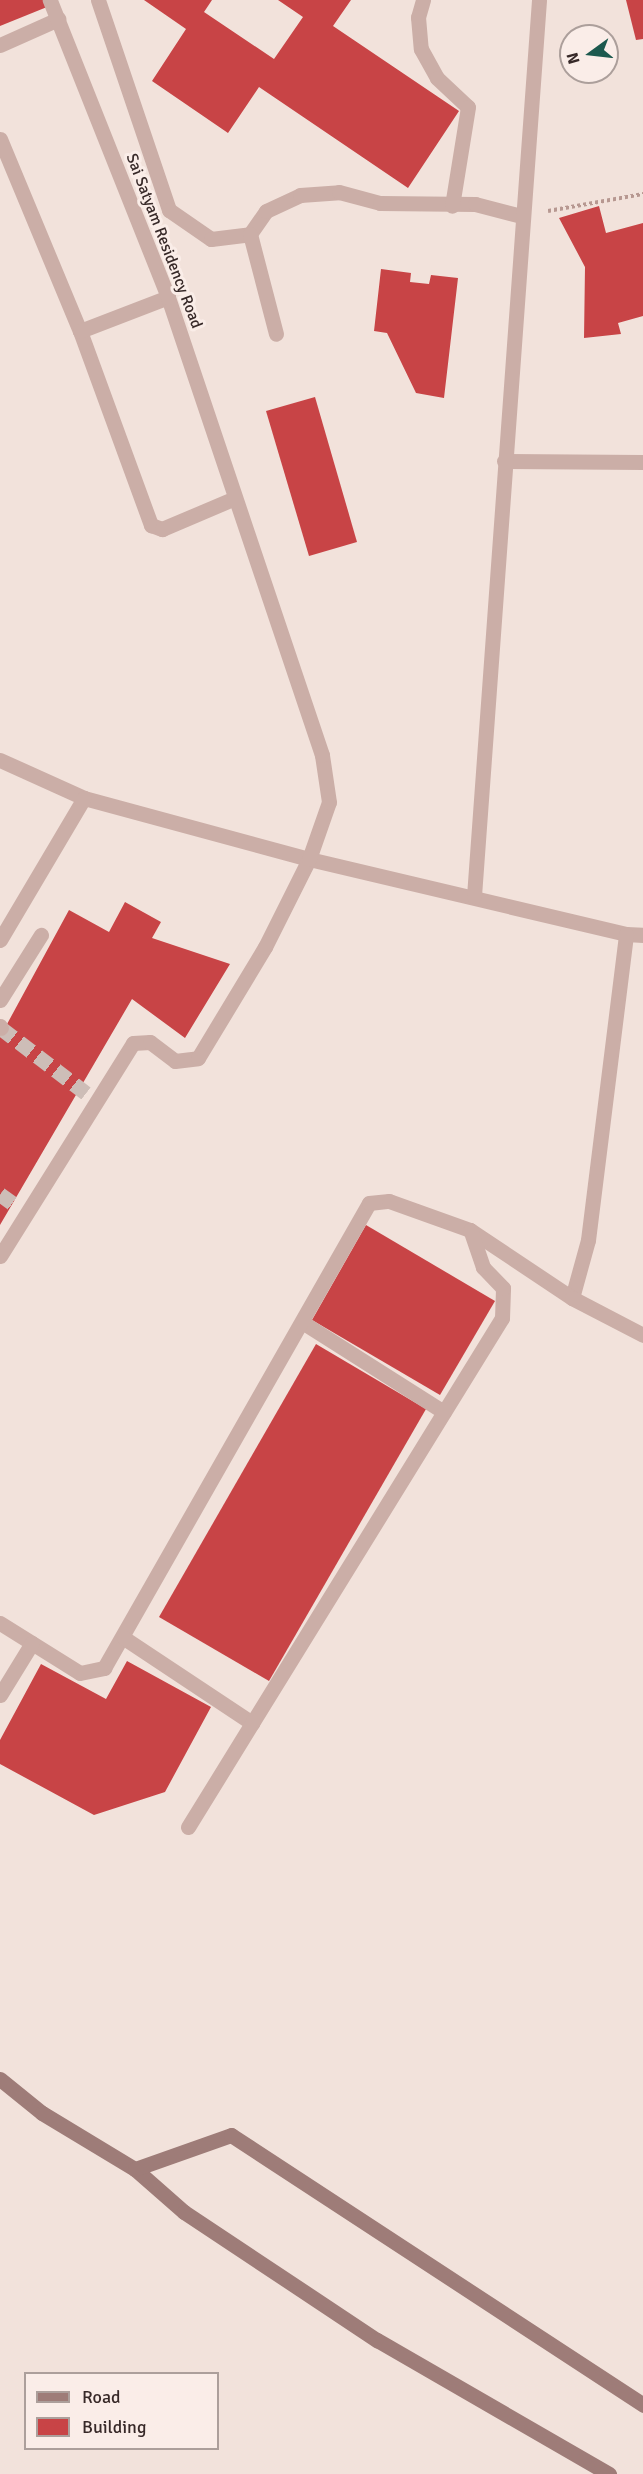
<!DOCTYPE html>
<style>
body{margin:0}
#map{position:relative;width:643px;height:2474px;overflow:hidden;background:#f2e2db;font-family:Signika,sans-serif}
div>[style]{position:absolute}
.building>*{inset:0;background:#c84446}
.street-tunnel>*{height:15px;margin-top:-7.5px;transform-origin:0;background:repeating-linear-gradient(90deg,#cdbdb7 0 15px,transparent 0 23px)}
.path>*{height:4px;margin-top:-2px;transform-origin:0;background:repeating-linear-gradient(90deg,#b79891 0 3px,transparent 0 6px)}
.lane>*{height:15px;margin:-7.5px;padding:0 7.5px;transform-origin:7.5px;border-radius:7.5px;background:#cbaea7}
.street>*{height:15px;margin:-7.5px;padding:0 7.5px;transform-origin:7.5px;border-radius:7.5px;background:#cbaea7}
.secondary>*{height:15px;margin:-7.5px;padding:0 7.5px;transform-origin:7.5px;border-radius:7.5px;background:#9e7c78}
span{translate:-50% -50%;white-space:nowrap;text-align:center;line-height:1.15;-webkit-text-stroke:6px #faede8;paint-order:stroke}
.street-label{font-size:16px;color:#372928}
.legend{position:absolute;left:24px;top:2372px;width:195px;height:78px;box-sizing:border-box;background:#faede8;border:2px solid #ac9f9b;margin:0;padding:8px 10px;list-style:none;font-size:18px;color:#372928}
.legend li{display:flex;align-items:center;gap:12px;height:30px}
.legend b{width:30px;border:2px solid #ac9f9b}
.north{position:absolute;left:559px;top:24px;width:60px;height:60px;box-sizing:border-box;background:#faede8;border:2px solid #ac9f9b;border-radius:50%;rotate:255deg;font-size:16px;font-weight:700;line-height:24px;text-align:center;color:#372928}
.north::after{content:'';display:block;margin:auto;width:21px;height:27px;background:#1c594e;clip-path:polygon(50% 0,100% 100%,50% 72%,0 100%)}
</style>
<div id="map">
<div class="building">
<i style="clip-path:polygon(0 0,44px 0,47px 7px,0 26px)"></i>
<i style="clip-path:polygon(144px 0,212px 0,204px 12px,274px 59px,303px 17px,278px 0,351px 0,333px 26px,459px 111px,408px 188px,259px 87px,228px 133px,152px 81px,186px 29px)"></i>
<i style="clip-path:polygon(626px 0,643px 0,643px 39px,636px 40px)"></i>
<i style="clip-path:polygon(599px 206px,606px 233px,643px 223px,643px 316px,618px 323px,621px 334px,584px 338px,585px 267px,559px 218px)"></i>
<i style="clip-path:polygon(381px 269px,411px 273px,410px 282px,429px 284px,431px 275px,458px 278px,444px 398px,416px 393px,387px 333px,374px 331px)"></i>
<i style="clip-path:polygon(315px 397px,357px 542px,309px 556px,266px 411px)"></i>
<i style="clip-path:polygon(125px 902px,161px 922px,152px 938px,230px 964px,185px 1038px,132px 999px,0 1225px,0 1037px,69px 910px,109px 932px)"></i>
<i style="clip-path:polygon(366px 1225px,495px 1301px,440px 1395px,312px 1320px)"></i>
<i style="clip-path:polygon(316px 1344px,426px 1409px,269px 1681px,159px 1617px)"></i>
<i style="clip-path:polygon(127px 1661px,211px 1707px,165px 1792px,94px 1815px,0 1764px,0 1740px,41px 1664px,106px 1699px)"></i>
</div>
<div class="street-tunnel">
<i style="left:1px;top:1028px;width:107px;rotate:37.4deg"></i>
<i style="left:0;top:1194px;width:22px;rotate:36deg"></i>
</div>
<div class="path">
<i style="left:548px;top:211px;width:97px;rotate:-10.1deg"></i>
</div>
<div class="lane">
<i style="left:504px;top:461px;width:139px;rotate:0.4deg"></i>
</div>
<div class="street">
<i style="left:98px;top:0;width:222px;rotate:71.3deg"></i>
<i style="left:169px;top:210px;width:51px;rotate:34.6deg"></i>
<i style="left:211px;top:239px;width:39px;rotate:-7deg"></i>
<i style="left:250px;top:234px;width:28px;rotate:-55deg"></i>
<i style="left:266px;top:211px;width:38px;rotate:-25deg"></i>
<i style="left:300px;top:195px;width:39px;rotate:-4deg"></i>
<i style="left:339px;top:192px;width:42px;rotate:15deg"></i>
<i style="left:380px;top:203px;width:95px;rotate:0.6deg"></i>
<i style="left:475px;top:204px;width:48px;rotate:14.6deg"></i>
<i style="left:423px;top:0;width:18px;rotate:106deg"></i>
<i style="left:418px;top:17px;width:32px;rotate:85deg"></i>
<i style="left:421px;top:49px;width:33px;rotate:61deg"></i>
<i style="left:437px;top:78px;width:42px;rotate:43.1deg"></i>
<i style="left:468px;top:107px;width:100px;rotate:99.2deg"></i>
<i style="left:0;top:45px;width:64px;rotate:-24.1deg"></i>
<i style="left:0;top:139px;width:208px;rotate:67.4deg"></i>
<i style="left:80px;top:331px;width:207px;rotate:69.9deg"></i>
<i style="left:151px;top:525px;width:12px;rotate:20deg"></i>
<i style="left:162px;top:529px;width:79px;rotate:-23deg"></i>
<i style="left:250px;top:234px;width:103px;rotate:75.4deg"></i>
<i style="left:80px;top:331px;width:94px;rotate:-21.1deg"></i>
<i style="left:0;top:760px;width:92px;rotate:24.3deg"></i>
<i style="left:84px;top:798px;width:233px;rotate:15.2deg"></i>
<i style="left:309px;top:859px;width:326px;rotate:13.3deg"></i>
<i style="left:626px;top:934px;width:17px;rotate:3deg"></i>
<i style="left:474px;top:896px;width:898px;rotate:-85.85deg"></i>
<i style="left:0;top:940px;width:165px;rotate:-59.4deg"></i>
<i style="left:0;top:1000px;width:77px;rotate:-57.8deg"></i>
<i style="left:0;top:1026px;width:2px;rotate:63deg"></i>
<i style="left:0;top:1256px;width:251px;rotate:-58deg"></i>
<i style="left:133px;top:1043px;width:17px;rotate:-3deg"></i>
<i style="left:150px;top:1042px;width:31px;rotate:37deg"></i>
<i style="left:175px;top:1061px;width:23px;rotate:-7deg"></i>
<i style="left:198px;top:1058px;width:130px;rotate:-58.9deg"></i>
<i style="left:265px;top:947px;width:98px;rotate:-63.4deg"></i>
<i style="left:309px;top:859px;width:60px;rotate:-70.7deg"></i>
<i style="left:329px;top:802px;width:48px;rotate:-98.5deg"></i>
<i style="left:322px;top:755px;width:483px;rotate:-108.6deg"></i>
<i style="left:168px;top:297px;width:320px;rotate:-111.7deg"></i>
<i style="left:572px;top:1298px;width:60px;rotate:-74.6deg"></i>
<i style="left:588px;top:1240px;width:308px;rotate:-82.9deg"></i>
<i style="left:302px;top:1322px;width:168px;rotate:32.4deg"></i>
<i style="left:0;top:1623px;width:94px;rotate:32deg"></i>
<i style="left:80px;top:1673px;width:25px;rotate:-12deg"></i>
<i style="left:104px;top:1668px;width:535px;rotate:-60.32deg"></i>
<i style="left:369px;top:1203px;width:20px;rotate:-6deg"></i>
<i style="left:389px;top:1201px;width:86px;rotate:19.7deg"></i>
<i style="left:470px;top:1230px;width:123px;rotate:33.7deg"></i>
<i style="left:572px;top:1298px;width:80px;rotate:27.5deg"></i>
<i style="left:124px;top:1638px;width:154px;rotate:33.6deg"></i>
<i style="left:0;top:1695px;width:61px;rotate:-58.4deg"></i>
<i style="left:188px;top:1827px;width:598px;rotate:-58.33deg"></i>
<i style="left:502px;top:1318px;width:30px;rotate:-88deg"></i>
<i style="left:503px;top:1288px;width:29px;rotate:-134deg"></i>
<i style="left:483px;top:1267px;width:39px;rotate:-109deg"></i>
</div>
<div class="secondary">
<i style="left:0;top:2079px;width:54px;rotate:39deg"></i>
<i style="left:42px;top:2113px;width:109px;rotate:31.1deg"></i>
<i style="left:135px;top:2169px;width:65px;rotate:41.3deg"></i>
<i style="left:184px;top:2212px;width:232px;rotate:33.6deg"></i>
<i style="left:377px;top:2340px;width:268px;rotate:30deg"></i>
<i style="left:135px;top:2169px;width:102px;rotate:-19.5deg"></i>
<i style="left:231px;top:2135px;width:493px;rotate:33.2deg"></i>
</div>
<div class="street-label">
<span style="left:164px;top:241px;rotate:69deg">Sai Satyam Residency Road</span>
</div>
<ul class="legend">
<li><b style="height:8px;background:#9e7c78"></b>Road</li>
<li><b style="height:16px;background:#c84446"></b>Building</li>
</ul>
<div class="north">N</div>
</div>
